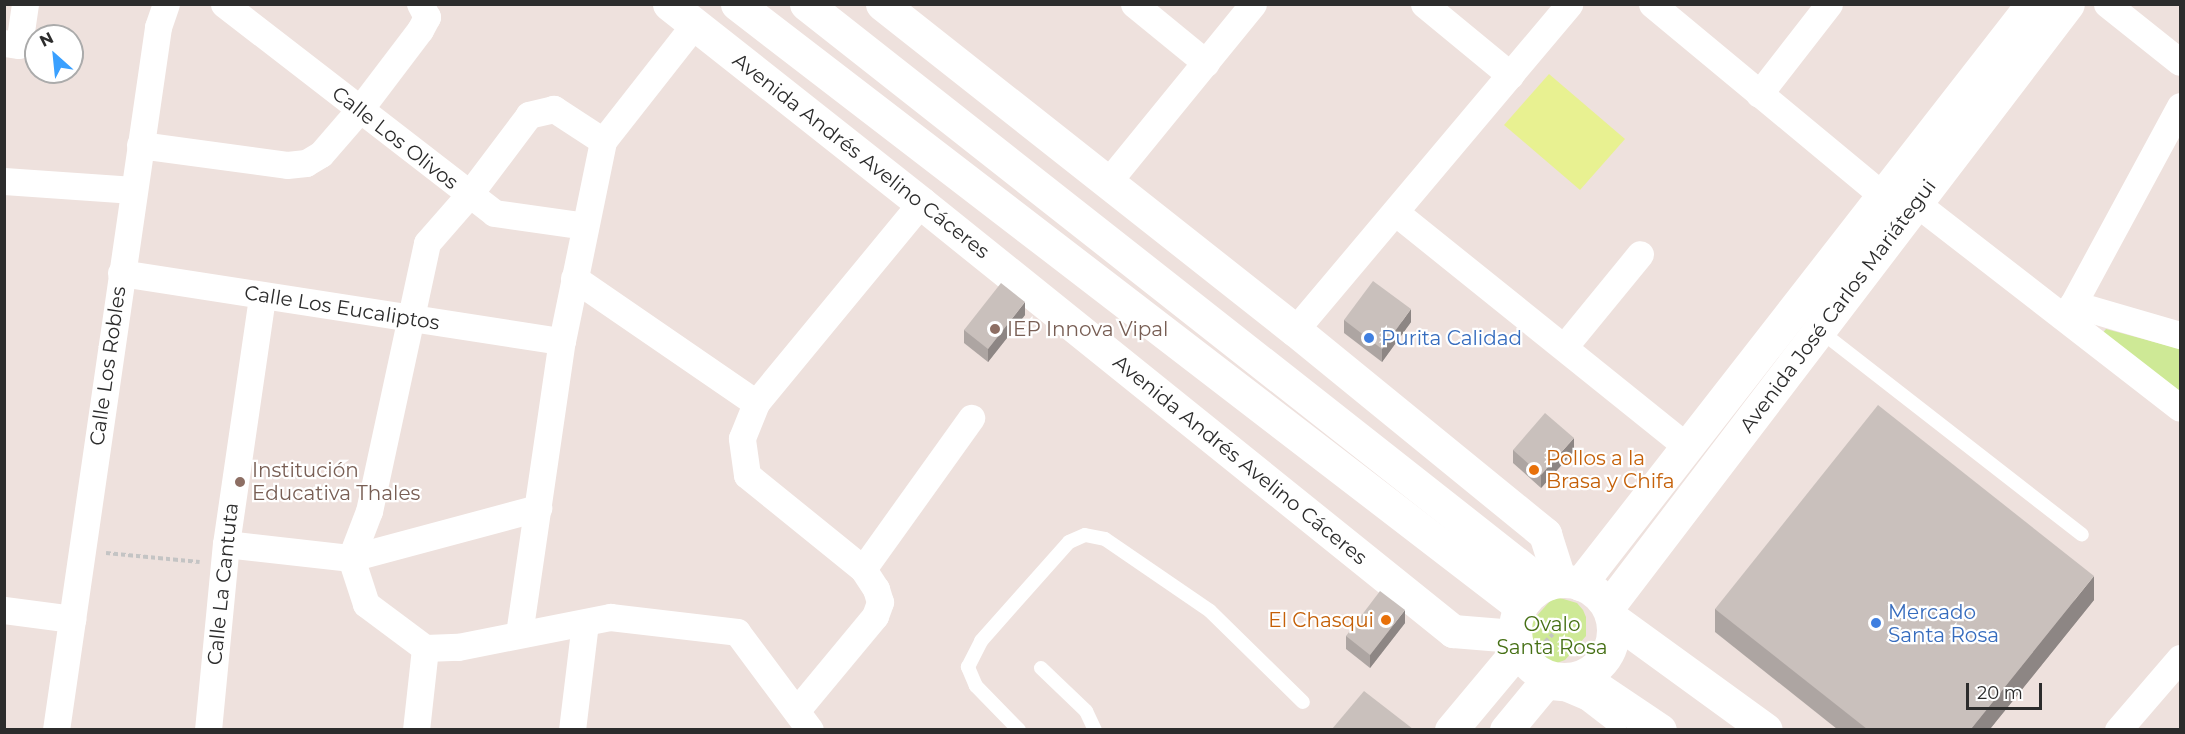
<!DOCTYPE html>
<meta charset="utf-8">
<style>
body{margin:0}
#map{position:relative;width:2185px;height:734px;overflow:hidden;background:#eee1dd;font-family:Montserrat,sans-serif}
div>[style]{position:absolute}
.green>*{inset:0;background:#cee996}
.pitch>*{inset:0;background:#e8f191}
.path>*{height:4px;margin-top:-2px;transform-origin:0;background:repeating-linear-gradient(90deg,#c4c4c4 0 4.5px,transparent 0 7.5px)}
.lane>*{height:14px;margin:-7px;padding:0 7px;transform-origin:7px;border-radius:7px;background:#fff}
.street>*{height:27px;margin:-13.5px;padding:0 13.5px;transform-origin:13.5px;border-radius:13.5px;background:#fff}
.secondary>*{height:33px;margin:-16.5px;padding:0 16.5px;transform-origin:16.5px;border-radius:16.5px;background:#fff}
.secondary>.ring{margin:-16.5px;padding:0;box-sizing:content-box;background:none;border:33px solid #fff;border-radius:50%}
.wall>*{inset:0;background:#ada5a2}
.shaded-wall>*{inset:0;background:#8d8684}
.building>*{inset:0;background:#c9c0bc}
.dots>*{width:16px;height:16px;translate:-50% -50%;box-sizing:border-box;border:3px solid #fff;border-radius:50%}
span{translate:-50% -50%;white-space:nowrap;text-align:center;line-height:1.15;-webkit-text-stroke:4.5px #fff;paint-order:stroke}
.street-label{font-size:20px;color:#2c2c2c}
.education-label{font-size:20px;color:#785e54}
.left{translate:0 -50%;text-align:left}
.shop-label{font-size:20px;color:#366cbe}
.food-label{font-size:20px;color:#c56008}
.right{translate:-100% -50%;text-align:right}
.park-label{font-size:20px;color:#467015}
.frame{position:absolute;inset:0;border:6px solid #2c2c2c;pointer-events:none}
.north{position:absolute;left:24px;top:24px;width:60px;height:60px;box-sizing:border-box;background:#fff;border:2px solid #ababab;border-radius:50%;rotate:333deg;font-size:16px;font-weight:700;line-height:24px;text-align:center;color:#2c2c2c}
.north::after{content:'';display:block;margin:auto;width:21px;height:27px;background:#3aa0ff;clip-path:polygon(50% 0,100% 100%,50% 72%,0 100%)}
.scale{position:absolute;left:1966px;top:683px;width:76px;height:27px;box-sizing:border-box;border:3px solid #2c2c2c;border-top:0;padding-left:8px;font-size:18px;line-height:21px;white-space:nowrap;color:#2c2c2c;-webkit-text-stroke:4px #fff;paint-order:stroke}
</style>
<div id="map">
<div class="green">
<i style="clip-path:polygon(2106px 329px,2180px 349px,2180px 396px,2101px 335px)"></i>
<i style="clip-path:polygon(1560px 598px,1577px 603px,1583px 610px,1586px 617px,1586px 636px,1565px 660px,1551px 665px,1542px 664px,1528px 655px,1525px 629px,1551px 600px)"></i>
</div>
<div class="pitch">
<i style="clip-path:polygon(1549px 74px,1625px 139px,1580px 190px,1504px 125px)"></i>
</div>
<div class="path">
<i style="left:106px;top:553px;width:94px;rotate:5.5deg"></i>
<i style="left:1545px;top:642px;width:11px;rotate:-45deg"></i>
</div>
<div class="lane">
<i style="left:1819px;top:330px;width:333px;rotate:37.9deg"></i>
<i style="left:1041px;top:668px;width:62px;rotate:43.7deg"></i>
<i style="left:1086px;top:711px;width:21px;rotate:65deg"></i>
<i style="left:1539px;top:692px;width:25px;rotate:5deg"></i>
<i style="left:1564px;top:694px;width:23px;rotate:23deg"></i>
<i style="left:1585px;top:703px;width:44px;rotate:37.6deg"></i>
<i style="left:1019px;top:730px;width:62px;rotate:-134.3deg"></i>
<i style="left:976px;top:686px;width:21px;rotate:-113deg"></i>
<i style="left:968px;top:667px;width:29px;rotate:-63deg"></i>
<i style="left:981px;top:641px;width:132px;rotate:-48.4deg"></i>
<i style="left:1069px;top:542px;width:17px;rotate:-24deg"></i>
<i style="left:1085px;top:535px;width:20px;rotate:11deg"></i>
<i style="left:1105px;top:539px;width:127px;rotate:34.4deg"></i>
<i style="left:1210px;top:611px;width:130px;rotate:44.4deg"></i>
</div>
<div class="street">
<i style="left:224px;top:4px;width:341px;rotate:37.7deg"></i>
<i style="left:494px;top:213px;width:92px;rotate:8.1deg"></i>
<i style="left:1134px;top:4px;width:93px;rotate:39.3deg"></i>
<i style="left:1424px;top:4px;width:112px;rotate:39.5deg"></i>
<i style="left:1652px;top:4px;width:299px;rotate:39.7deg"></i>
<i style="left:1882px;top:195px;width:35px;rotate:13deg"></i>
<i style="left:1916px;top:203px;width:334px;rotate:37.8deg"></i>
<i style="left:2107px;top:4px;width:93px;rotate:38.5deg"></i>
<i style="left:4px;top:43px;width:15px;rotate:8deg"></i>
<i style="left:19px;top:45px;width:41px;rotate:-81.7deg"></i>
<i style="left:1759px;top:94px;width:114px;rotate:-52.1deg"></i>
<i style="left:603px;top:141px;width:59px;rotate:-146.9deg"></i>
<i style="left:554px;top:109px;width:26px;rotate:167deg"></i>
<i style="left:529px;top:115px;width:101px;rotate:127deg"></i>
<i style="left:468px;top:196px;width:62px;rotate:131.1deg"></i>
<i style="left:427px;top:243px;width:274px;rotate:102.2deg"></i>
<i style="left:369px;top:511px;width:50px;rotate:111deg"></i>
<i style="left:351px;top:558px;width:48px;rotate:71.9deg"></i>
<i style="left:366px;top:604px;width:74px;rotate:36.7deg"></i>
<i style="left:425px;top:648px;width:33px;rotate:-2deg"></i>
<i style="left:458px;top:647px;width:155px;rotate:-11.2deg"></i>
<i style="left:610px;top:617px;width:128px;rotate:6.7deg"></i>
<i style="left:737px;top:632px;width:122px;rotate:53.3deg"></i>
<i style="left:140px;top:145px;width:148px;rotate:7.7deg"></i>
<i style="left:287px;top:165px;width:19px;rotate:-6deg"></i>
<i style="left:306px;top:163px;width:17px;rotate:-31deg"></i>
<i style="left:321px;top:154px;width:60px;rotate:-49.1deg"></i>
<i style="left:360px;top:109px;width:99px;rotate:-52.8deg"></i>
<i style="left:420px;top:30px;width:15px;rotate:-62deg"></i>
<i style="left:427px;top:17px;width:15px;rotate:-118deg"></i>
<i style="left:4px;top:181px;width:130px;rotate:4deg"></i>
<i style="left:1107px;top:183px;width:231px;rotate:-50.8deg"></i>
<i style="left:1395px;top:212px;width:373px;rotate:38.8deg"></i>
<i style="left:121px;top:273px;width:446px;rotate:8.8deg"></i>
<i style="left:574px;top:278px;width:221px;rotate:34.5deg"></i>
<i style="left:2073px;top:304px;width:111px;rotate:16.2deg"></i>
<i style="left:2062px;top:316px;width:16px;rotate:-47deg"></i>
<i style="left:2073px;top:304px;width:225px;rotate:-61.6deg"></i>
<i style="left:1295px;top:330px;width:426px;rotate:-49.9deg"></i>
<i style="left:1564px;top:347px;width:120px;rotate:-50.7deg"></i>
<i style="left:226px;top:544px;width:126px;rotate:6.4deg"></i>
<i style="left:351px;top:558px;width:194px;rotate:-15deg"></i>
<i style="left:863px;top:569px;width:186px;rotate:-54.4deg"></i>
<i style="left:4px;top:610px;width:69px;rotate:7.5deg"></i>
<i style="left:519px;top:634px;width:296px;rotate:-81.7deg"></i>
<i style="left:562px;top:341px;width:204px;rotate:-78.4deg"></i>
<i style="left:603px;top:141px;width:147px;rotate:-51.9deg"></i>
<i style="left:797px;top:710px;width:122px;rotate:-50.3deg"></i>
<i style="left:875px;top:616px;width:15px;rotate:-70deg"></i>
<i style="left:880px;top:602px;width:14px;rotate:-107deg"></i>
<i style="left:876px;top:589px;width:24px;rotate:-123deg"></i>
<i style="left:863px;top:569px;width:149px;rotate:-141deg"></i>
<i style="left:747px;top:475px;width:37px;rotate:-98deg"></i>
<i style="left:742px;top:438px;width:38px;rotate:-68deg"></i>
<i style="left:756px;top:403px;width:259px;rotate:-50.5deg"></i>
<i style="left:56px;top:730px;width:710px;rotate:-81.74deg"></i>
<i style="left:158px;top:27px;width:24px;rotate:-71deg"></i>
<i style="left:208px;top:730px;width:187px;rotate:-84.5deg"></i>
<i style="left:226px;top:544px;width:251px;rotate:-81.7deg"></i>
<i style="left:416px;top:730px;width:82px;rotate:-83.7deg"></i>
<i style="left:572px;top:730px;width:108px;rotate:-83.1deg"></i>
<i style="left:2118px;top:730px;width:95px;rotate:-49.3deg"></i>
</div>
<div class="secondary">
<i style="left:669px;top:4px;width:321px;rotate:38.3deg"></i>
<i style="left:921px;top:203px;width:683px;rotate:38.82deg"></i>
<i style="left:1453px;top:631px;width:61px;rotate:4.7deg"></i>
<i style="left:737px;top:4px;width:988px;rotate:37.55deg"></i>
<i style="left:806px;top:4px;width:939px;rotate:38.21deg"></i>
<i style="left:882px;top:4px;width:526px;rotate:38.29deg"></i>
<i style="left:1295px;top:330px;width:323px;rotate:39.2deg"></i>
<i style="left:1545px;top:534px;width:49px;rotate:72.3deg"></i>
<i class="ring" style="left:1515px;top:581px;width:65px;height:65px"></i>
<i style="left:1580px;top:584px;width:735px;rotate:-52.07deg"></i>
<i style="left:1608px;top:607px;width:758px;rotate:-52.66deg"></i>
<i style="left:1612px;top:618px;width:190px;rotate:36deg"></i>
<i style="left:1581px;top:677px;width:95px;rotate:33.9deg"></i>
<i style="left:1451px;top:730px;width:104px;rotate:-50.1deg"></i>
<i style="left:1506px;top:730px;width:67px;rotate:-50.4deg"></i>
</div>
<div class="wall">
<i style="clip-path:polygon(1025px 315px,988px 362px,964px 343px,964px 330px)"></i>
<i style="clip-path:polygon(1344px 320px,1411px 322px,1382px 362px,1344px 333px)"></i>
<i style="clip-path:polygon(1513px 450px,1574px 451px,1541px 488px,1513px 463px)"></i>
<i style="clip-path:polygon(2094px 600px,1990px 729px,1837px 729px,1715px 632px,1715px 609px)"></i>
<i style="clip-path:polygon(1405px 623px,1370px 668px,1346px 649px,1346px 636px)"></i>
</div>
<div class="shaded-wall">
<i style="clip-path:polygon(1025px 302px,1025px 315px,988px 362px,988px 349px)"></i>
<i style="clip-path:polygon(1411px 309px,1411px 322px,1382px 362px,1382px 349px)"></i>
<i style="clip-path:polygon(1574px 438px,1574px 451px,1541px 488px,1541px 475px)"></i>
<i style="clip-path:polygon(2094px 576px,2094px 600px,1990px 729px,1971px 729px)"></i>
<i style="clip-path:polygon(1405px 610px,1405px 623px,1370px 668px,1370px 655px)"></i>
</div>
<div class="building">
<i style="clip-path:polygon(1373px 281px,1411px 309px,1382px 349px,1344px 320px)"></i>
<i style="clip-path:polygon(1001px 283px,1025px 302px,988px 349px,964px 330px)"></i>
<i style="clip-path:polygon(1878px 405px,2094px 576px,1971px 729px,1867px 729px,1715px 609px)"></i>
<i style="clip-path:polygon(1545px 413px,1574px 438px,1541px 475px,1513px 450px)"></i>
<i style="clip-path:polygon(1380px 591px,1405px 610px,1370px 655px,1346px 636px)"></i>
<i style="clip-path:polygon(1364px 691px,1413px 729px,1332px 729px)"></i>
</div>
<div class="dots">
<i style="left:995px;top:329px;background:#8d6e63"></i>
<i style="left:1369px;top:338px;background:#3f7fe0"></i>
<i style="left:1534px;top:470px;background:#e8710a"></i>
<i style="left:240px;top:482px;background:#8d6e63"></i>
<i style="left:1386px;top:620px;background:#e8710a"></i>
<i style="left:1876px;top:623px;background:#3f7fe0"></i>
</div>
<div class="street-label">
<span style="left:395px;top:138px;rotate:38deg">Calle Los Olivos</span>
<span style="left:861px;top:156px;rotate:38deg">Avenida Andrés Avelino Cáceres</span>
<span style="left:1838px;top:306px;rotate:-53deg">Avenida José Carlos Mariátegui</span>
<span style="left:342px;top:308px;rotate:9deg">Calle Los Eucaliptos</span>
<span style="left:108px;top:366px;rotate:-82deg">Calle Los Robles</span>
<span style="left:1240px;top:460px;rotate:39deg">Avenida Andrés Avelino Cáceres</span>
<span style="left:223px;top:584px;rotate:-84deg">Calle La Cantuta</span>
</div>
<div class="education-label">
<span class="left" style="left:1007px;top:329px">IEP Innova Vipal</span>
<span class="left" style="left:252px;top:482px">Institución<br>Educativa Thales</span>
</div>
<div class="shop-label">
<span class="left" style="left:1381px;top:338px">Purita Calidad</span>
<span class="left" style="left:1888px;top:624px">Mercado<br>Santa Rosa</span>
</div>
<div class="food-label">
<span class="left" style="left:1546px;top:470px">Pollos a la<br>Brasa y Chifa</span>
<span class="right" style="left:1374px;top:620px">El Chasqui</span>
</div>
<div class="park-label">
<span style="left:1552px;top:636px">Ovalo<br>Santa Rosa</span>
</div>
<div class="frame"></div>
<div class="north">N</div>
<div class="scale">20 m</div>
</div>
